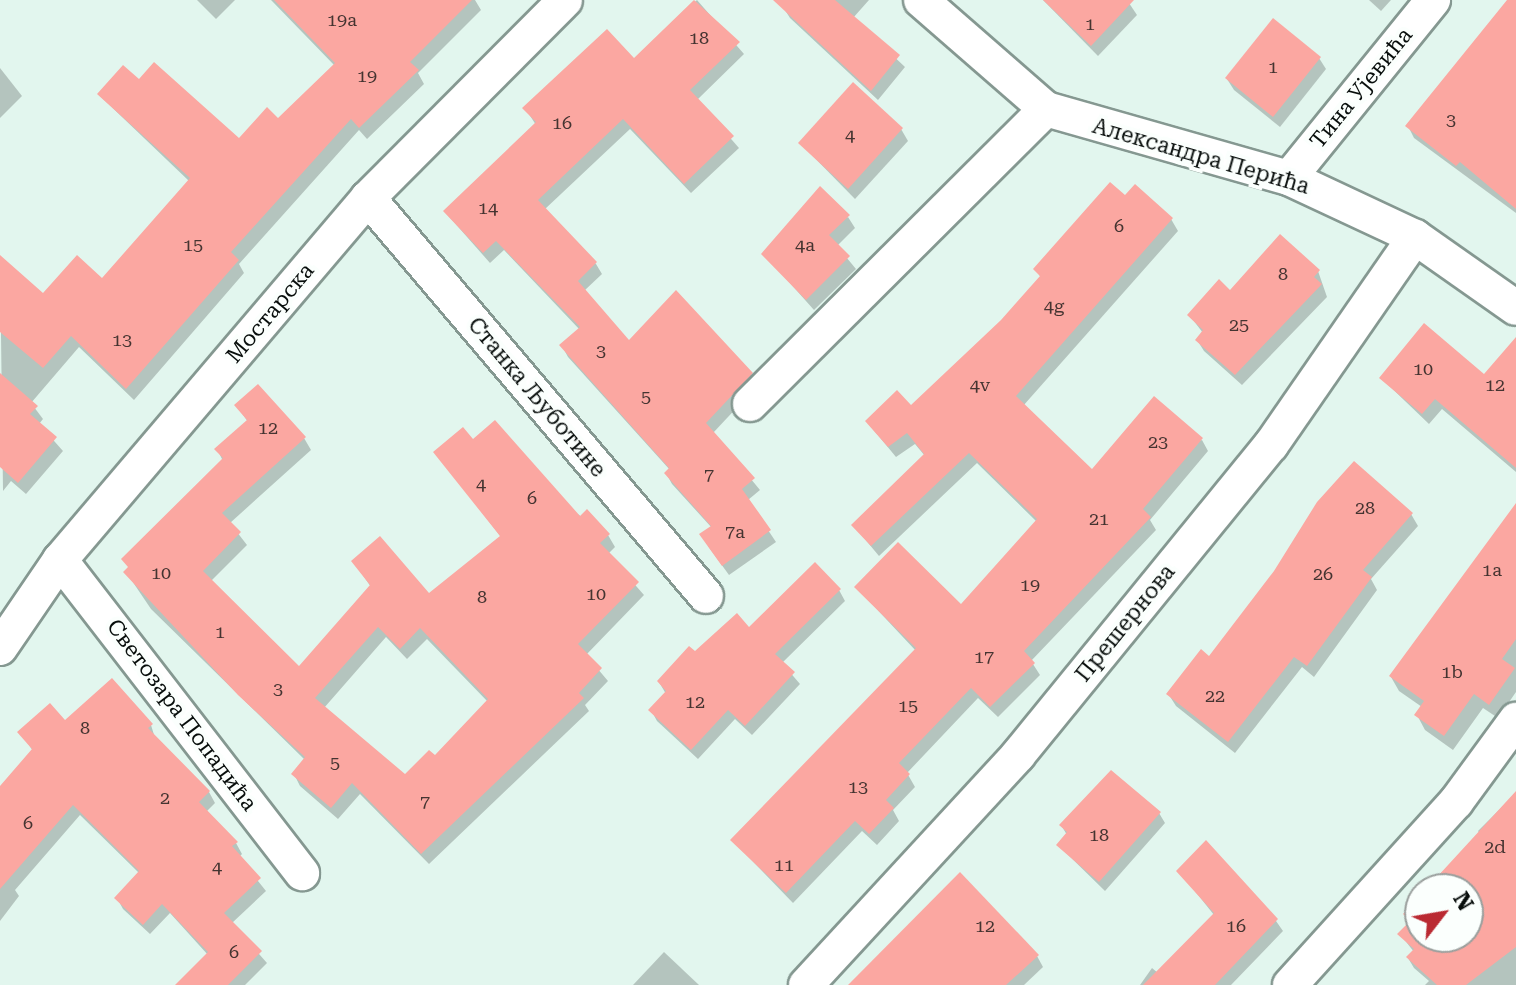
<!DOCTYPE html>
<meta charset="utf-8">
<style>
body{margin:0}
#map{position:relative;width:1516px;height:985px;overflow:hidden;background:#e2f6ee;font-family:"Roboto Serif",serif}
div>[style]{position:absolute}
.shadow>*{inset:0;background:#0003}
.building>*{inset:0;background:#fba7a1}
.roads{filter:drop-shadow(2px 0 #859891) drop-shadow(-2px 0 #859891) drop-shadow(0 2px #859891) drop-shadow(0 -2px #859891)}
.minor>*{height:34px;margin:-17px;padding:0 17px;transform-origin:17px;border-radius:17px;background:#fff}
span{translate:-50% -50%;white-space:nowrap;text-align:center;line-height:1.15;-webkit-text-stroke:8px #fbfffd;paint-order:stroke}
.number-label{font-size:18px;color:#453431}
.number-label span{-webkit-text-stroke-width:0}
.street-label{font-size:22px;color:#080e0c}
.north{position:absolute;left:1404px;top:873px;width:80px;height:80px;box-sizing:border-box;background:#fbfffd;border:2px solid #9a9f9d;border-radius:50%;rotate:59deg;font-size:22px;font-weight:700;line-height:32px;text-align:center;color:#080e0c}
.north::after{content:'';display:block;margin:auto;width:28px;height:36px;background:#ba2a32;clip-path:polygon(50% 0,100% 100%,50% 72%,0 100%)}
</style>
<div id="map">
<div class="shadow">
<i style="clip-path:polygon(197px 0,235px 0,216px 19px)"></i>
<i style="clip-path:polygon(271px 0,475px 0,481px 10px,418px 73px,424px 84px,367px 139px,359px 130px,239px 264px,244px 273px,134px 400px,79px 347px,31px 403px,43px 419px,39px 424px,63px 451px,26px 494px,11px 481px,3px 491px,0 258px,43px 296px,102px 281px,189px 181px,99px 95px,139px 82px,239px 140px,278px 120px,335px 66px)"></i>
<i style="clip-path:polygon(697px 0,744px 54px,697px 100px,739px 148px,691px 193px,630px 129px,544px 210px,596px 264px,602px 274px,584px 291px,629px 343px,751px 374px,758px 385px,713px 433px,760px 490px,748px 500px,776px 542px,729px 575px,708px 546px,712px 528px,672px 484px,666px 473px,670px 470px,568px 357px,562px 346px,580px 330px,504px 250px,490px 263px,445px 212px,536px 125px,525px 108px,634px 61px)"></i>
<i style="clip-path:polygon(790px 0,869px 0,853px 18px,905px 67px,878px 100px,790px 18px,783px 7px)"></i>
<i style="clip-path:polygon(1043px 0,1127px 0,1137px 15px,1098px 56px)"></i>
<i style="clip-path:polygon(1369px 0,1391px 0,1381px 11px)"></i>
<i style="clip-path:polygon(1510px 0,1516px 0,1516px 213px,1414px 138px,1408px 126px)"></i>
<i style="clip-path:polygon(1319px 58px,1326px 69px,1280px 127px,1234px 90px,1227px 79px)"></i>
<i style="clip-path:polygon(0 68px,22px 96px,0 118px)"></i>
<i style="clip-path:polygon(901px 129px,908px 141px,855px 199px,800px 143px)"></i>
<i style="clip-path:polygon(1125px 198px,1171px 219px,1178px 231px,1023px 406px,1092px 472px,1202px 440px,1208px 451px,1150px 520px,1156px 530px,1031px 661px,1040px 675px,998px 717px,978px 698px,907px 773px,915px 787px,893px 810px,899px 821px,877px 845px,862px 831px,793px 903px,732px 840px,916px 651px,857px 588px,961px 607px,1037px 522px,977px 463px,879px 556px,854px 526px,925px 456px,915px 444px,896px 457px,867px 422px,911px 408px,1002px 321px,1041px 278px,1036px 269px)"></i>
<i style="clip-path:polygon(848px 217px,855px 228px,837px 246px,856px 269px,814px 310px,764px 254px)"></i>
<i style="clip-path:polygon(1318px 271px,1327px 297px,1242px 385px,1204px 351px,1197px 340px,1203px 333px,1190px 316px,1231px 293px)"></i>
<i style="clip-path:polygon(1516px 360px,1516px 472px,1442px 409px,1429px 424px,1381px 378px,1485px 377px)"></i>
<i style="clip-path:polygon(evenodd,237px 406px,304px 438px,311px 450px,230px 523px,247px 545px,211px 581px,299px 669px,371px 587px,353px 561px,428px 596px,501px 537px,436px 453px,473px 442px,608px 535px,615px 547px,608px 554px,644px 595px,586px 655px,608px 681px,585px 705px,589px 711px,429px 864px,360px 794px,338px 819px,300px 786px,294px 774px,305px 760px,151px 609px,126px 572px,223px 461px,217px 449px,248px 422px,237px 406px,386px 637px,407px 659px,427px 639px,488px 702px,435px 758px,405px 777px,324px 708px,386px 637px)"></i>
<i style="clip-path:polygon(1411px 514px,1418px 526px,1371px 579px,1377px 590px,1314px 677px,1302px 667px,1235px 753px,1176px 706px,1169px 695px,1210px 658px)"></i>
<i style="clip-path:polygon(1516px 540px,1516px 692px,1498px 718px,1483px 708px,1453px 750px,1425px 730px,1417px 715px,1422px 707px,1399px 691px,1391px 677px)"></i>
<i style="clip-path:polygon(839px 590px,845px 601px,782px 663px,800px 684px,752px 735px,735px 719px,698px 759px,657px 721px,651px 710px,666px 694px,659px 682px,695px 654px)"></i>
<i style="clip-path:polygon(65px 722px,151px 725px,155px 738px,209px 792px,215px 803px,206px 812px,236px 843px,242px 854px,239px 857px,266px 891px,232px 923px,267px 963px,245px 985px,178px 985px,208px 955px,170px 913px,150px 934px,123px 909px,117px 898px,139px 873px,80px 815px,15px 890px,19px 896px,0 921px,0 791px,33px 751px,20px 732px)"></i>
<i style="clip-path:polygon(1510px 799px,1516px 806px,1516px 985px,1425px 985px,1429px 981px,1414px 968px,1408px 958px,1414px 952px,1400px 934px,1410px 923px,1405px 915px,1420px 901px,1420px 937px,1468px 937px,1468px 889px,1432px 889px,1484px 840px,1478px 831px)"></i>
<i style="clip-path:polygon(1159px 813px,1165px 823px,1105px 891px,1058px 845px,1067px 835px,1061px 825px)"></i>
<i style="clip-path:polygon(1179px 871px,1276px 921px,1283px 931px,1231px 985px,1140px 985px,1152px 968px,1158px 973px,1214px 915px)"></i>
<i style="clip-path:polygon(664px 952px,699px 985px,633px 985px)"></i>
<i style="clip-path:polygon(1037px 956px,1043px 967px,1024px 985px,851px 985px)"></i>
</div>
<div class="building">
<i style="clip-path:polygon(274px 0,472px 0,410px 62px,419px 70px,359px 128px,351px 119px,231px 252px,239px 260px,126px 389px,71px 336px,43px 368px,0 332px,0 255px,43px 293px,77px 255px,102px 278px,190px 178px,97px 94px,123px 65px,139px 79px,154px 62px,239px 138px,267px 107px,278px 118px,335px 63px)"></i>
<i style="clip-path:polygon(694px 0,740px 42px,690px 90px,734px 136px,684px 184px,623px 119px,538px 200px,597px 262px,578px 281px,629px 340px,676px 290px,753px 373px,706px 423px,755px 478px,742px 489px,771px 530px,722px 566px,699px 534px,711px 526px,664px 473px,669px 468px,559px 345px,580px 327px,496px 241px,483px 253px,443px 211px,536px 122px,522px 108px,607px 29px,634px 58px)"></i>
<i style="clip-path:polygon(773px 0,835px 0,900px 55px,871px 91px)"></i>
<i style="clip-path:polygon(1043px 0,1134px 0,1091px 46px)"></i>
<i style="clip-path:polygon(1507px 0,1516px 0,1516px 209px,1460px 162px,1456px 166px,1405px 126px)"></i>
<i style="clip-path:polygon(1273px 18px,1321px 57px,1273px 117px,1225px 78px)"></i>
<i style="clip-path:polygon(853px 82px,903px 128px,848px 189px,798px 143px)"></i>
<i style="clip-path:polygon(1110px 182px,1125px 195px,1135px 184px,1173px 218px,1016px 396px,1092px 469px,1154px 396px,1203px 438px,1143px 509px,1151px 517px,1024px 651px,1035px 663px,990px 707px,971px 688px,899px 763px,910px 774px,886px 800px,894px 808px,869px 834px,855px 821px,786px 893px,730px 840px,916px 648px,854px 587px,898px 542px,961px 604px,1037px 519px,969px 453px,871px 546px,851px 525px,924px 454px,907px 433px,888px 447px,865px 421px,897px 390px,911px 405px,1001px 320px,1040px 276px,1033px 269px)"></i>
<i style="clip-path:polygon(820px 186px,850px 215px,829px 235px,850px 256px,806px 300px,761px 254px)"></i>
<i style="clip-path:polygon(1280px 234px,1320px 270px,1314px 277px,1322px 284px,1235px 375px,1195px 340px,1203px 330px,1187px 315px,1219px 279px,1230px 290px)"></i>
<i style="clip-path:polygon(1424px 323px,1484px 374px,1516px 337px,1516px 468px,1435px 399px,1422px 414px,1379px 378px)"></i>
<i style="clip-path:polygon(0 373px,38px 406px,30px 414px,57px 437px,18px 483px,0 467px)"></i>
<i style="clip-path:polygon(evenodd,258px 384px,306px 437px,222px 513px,241px 532px,203px 571px,299px 666px,370px 585px,351px 561px,380px 536px,429px 593px,500px 536px,433px 452px,463px 427px,473px 439px,495px 420px,580px 516px,587px 509px,610px 534px,600px 543px,639px 582px,578px 644px,602px 668px,579px 693px,584px 698px,421px 854px,352px 783px,331px 808px,291px 774px,305px 757px,238px 695px,123px 572px,128px 567px,121px 559px,223px 458px,214px 449px,247px 420px,234px 405px,258px 384px,378px 627px,400px 649px,420px 628px,488px 699px,435px 755px,429px 750px,405px 774px,315px 698px,378px 627px)"></i>
<i style="clip-path:polygon(1354px 461px,1413px 513px,1363px 570px,1372px 577px,1307px 666px,1294px 657px,1228px 742px,1166px 694px,1201px 649px,1209px 656px,1274px 571px,1317px 502px)"></i>
<i style="clip-path:polygon(1516px 503px,1516px 639px,1502px 659px,1515px 668px,1489px 705px,1474px 694px,1444px 736px,1414px 715px,1424px 701px,1389px 676px)"></i>
<i style="clip-path:polygon(815px 562px,841px 589px,775px 654px,795px 672px,745px 726px,728px 710px,691px 750px,648px 710px,666px 691px,657px 681px,689px 646px,695px 651px,737px 613px,749px 627px)"></i>
<i style="clip-path:polygon(112px 678px,153px 724px,148px 728px,210px 791px,199px 802px,238px 842px,232px 846px,261px 878px,224px 913px,262px 951px,228px 985px,175px 985px,208px 952px,162px 904px,143px 925px,114px 898px,139px 871px,73px 805px,0 889px,0 786px,32px 749px,17px 732px,50px 703px,65px 720px)"></i>
<i style="clip-path:polygon(1111px 770px,1161px 812px,1099px 882px,1056px 845px,1067px 832px,1059px 825px)"></i>
<i style="clip-path:polygon(1516px 791px,1516px 947px,1466px 985px,1437px 985px,1406px 957px,1414px 949px,1397px 934px,1410px 921px,1403px 914px,1420px 896px,1420px 937px,1468px 937px,1468px 889px,1426px 889px)"></i>
<i style="clip-path:polygon(1206px 840px,1278px 919px,1215px 985px,1143px 985px,1214px 913px,1176px 871px)"></i>
<i style="clip-path:polygon(960px 872px,1039px 955px,1006px 985px,848px 985px)"></i>
</div>
<div class="roads">
<div class="minor">
<i style="left:921px;top:0;width:166px;rotate:41.1deg"></i>
<i style="left:1046px;top:109px;width:253px;rotate:15.9deg"></i>
<i style="left:1289px;top:178px;width:139px;rotate:25.1deg"></i>
<i style="left:1415px;top:237px;width:123px;rotate:35.1deg"></i>
<i style="left:1289px;top:178px;width:229px;rotate:-51deg"></i>
<i style="left:368px;top:198px;width:522px;rotate:49.66deg"></i>
<i style="left:750px;top:404px;width:418px;rotate:-44.9deg"></i>
<i style="left:60px;top:560px;width:396px;rotate:52.3deg"></i>
<i style="left:0;top:648px;width:107px;rotate:-55.7deg"></i>
<i style="left:60px;top:560px;width:475px;rotate:-49.6deg"></i>
<i style="left:368px;top:198px;width:279px;rotate:-45.1deg"></i>
<i style="left:806px;top:985px;width:313px;rotate:-47.3deg"></i>
<i style="left:1018px;top:755px;width:400px;rotate:-50.8deg"></i>
<i style="left:1271px;top:445px;width:253px;rotate:-55.3deg"></i>
<i style="left:1290px;top:985px;width:247px;rotate:-47.8deg"></i>
<i style="left:1456px;top:802px;width:102px;rotate:-53.8deg"></i>
</div>
</div>
<div class="number-label">
<span style="left:342px;top:20px">19a</span>
<span style="left:1090px;top:24px">1</span>
<span style="left:699px;top:38px">18</span>
<span style="left:1273px;top:67px">1</span>
<span style="left:367px;top:76px">19</span>
<span style="left:1451px;top:120px">3</span>
<span style="left:562px;top:123px">16</span>
<span style="left:850px;top:135px">4</span>
<span style="left:488px;top:208px">14</span>
<span style="left:1119px;top:226px">6</span>
<span style="left:193px;top:245px">15</span>
<span style="left:805px;top:245px">4a</span>
<span style="left:1283px;top:274px">8</span>
<span style="left:1054px;top:306px">4g</span>
<span style="left:1239px;top:325px">25</span>
<span style="left:122px;top:340px">13</span>
<span style="left:601px;top:351px">3</span>
<span style="left:1423px;top:369px">10</span>
<span style="left:980px;top:385px">4v</span>
<span style="left:1495px;top:385px">12</span>
<span style="left:646px;top:397px">5</span>
<span style="left:268px;top:428px">12</span>
<span style="left:1158px;top:442px">23</span>
<span style="left:709px;top:475px">7</span>
<span style="left:481px;top:484px">4</span>
<span style="left:532px;top:498px">6</span>
<span style="left:1365px;top:508px">28</span>
<span style="left:1099px;top:519px">21</span>
<span style="left:735px;top:532px">7a</span>
<span style="left:1492px;top:570px">1a</span>
<span style="left:161px;top:573px">10</span>
<span style="left:1323px;top:574px">26</span>
<span style="left:1030px;top:585px">19</span>
<span style="left:596px;top:594px">10</span>
<span style="left:482px;top:597px">8</span>
<span style="left:220px;top:632px">1</span>
<span style="left:984px;top:657px">17</span>
<span style="left:1452px;top:672px">1b</span>
<span style="left:278px;top:689px">3</span>
<span style="left:1215px;top:696px">22</span>
<span style="left:695px;top:702px">12</span>
<span style="left:908px;top:706px">15</span>
<span style="left:85px;top:728px">8</span>
<span style="left:335px;top:763px">5</span>
<span style="left:858px;top:787px">13</span>
<span style="left:165px;top:798px">2</span>
<span style="left:425px;top:802px">7</span>
<span style="left:28px;top:823px">6</span>
<span style="left:1099px;top:835px">18</span>
<span style="left:1495px;top:847px">2d</span>
<span style="left:784px;top:865px">11</span>
<span style="left:217px;top:867px">4</span>
<span style="left:985px;top:926px">12</span>
<span style="left:1236px;top:926px">16</span>
<span style="left:234px;top:952px">6</span>
</div>
<div class="street-label">
<span style="left:1361px;top:88px;rotate:-51deg">Тина Ујевића</span>
<span style="left:1201px;top:156px;rotate:16deg">Александра Перића</span>
<span style="left:270px;top:313px;rotate:-50deg">Мостарска</span>
<span style="left:537px;top:397px;rotate:50deg">Станка Љуботине</span>
<span style="left:1125px;top:623px;rotate:-51deg">Прешернова</span>
<span style="left:182px;top:715px;rotate:53deg">Светозара Попадића</span>
</div>
<div class="north">N</div>
</div>
